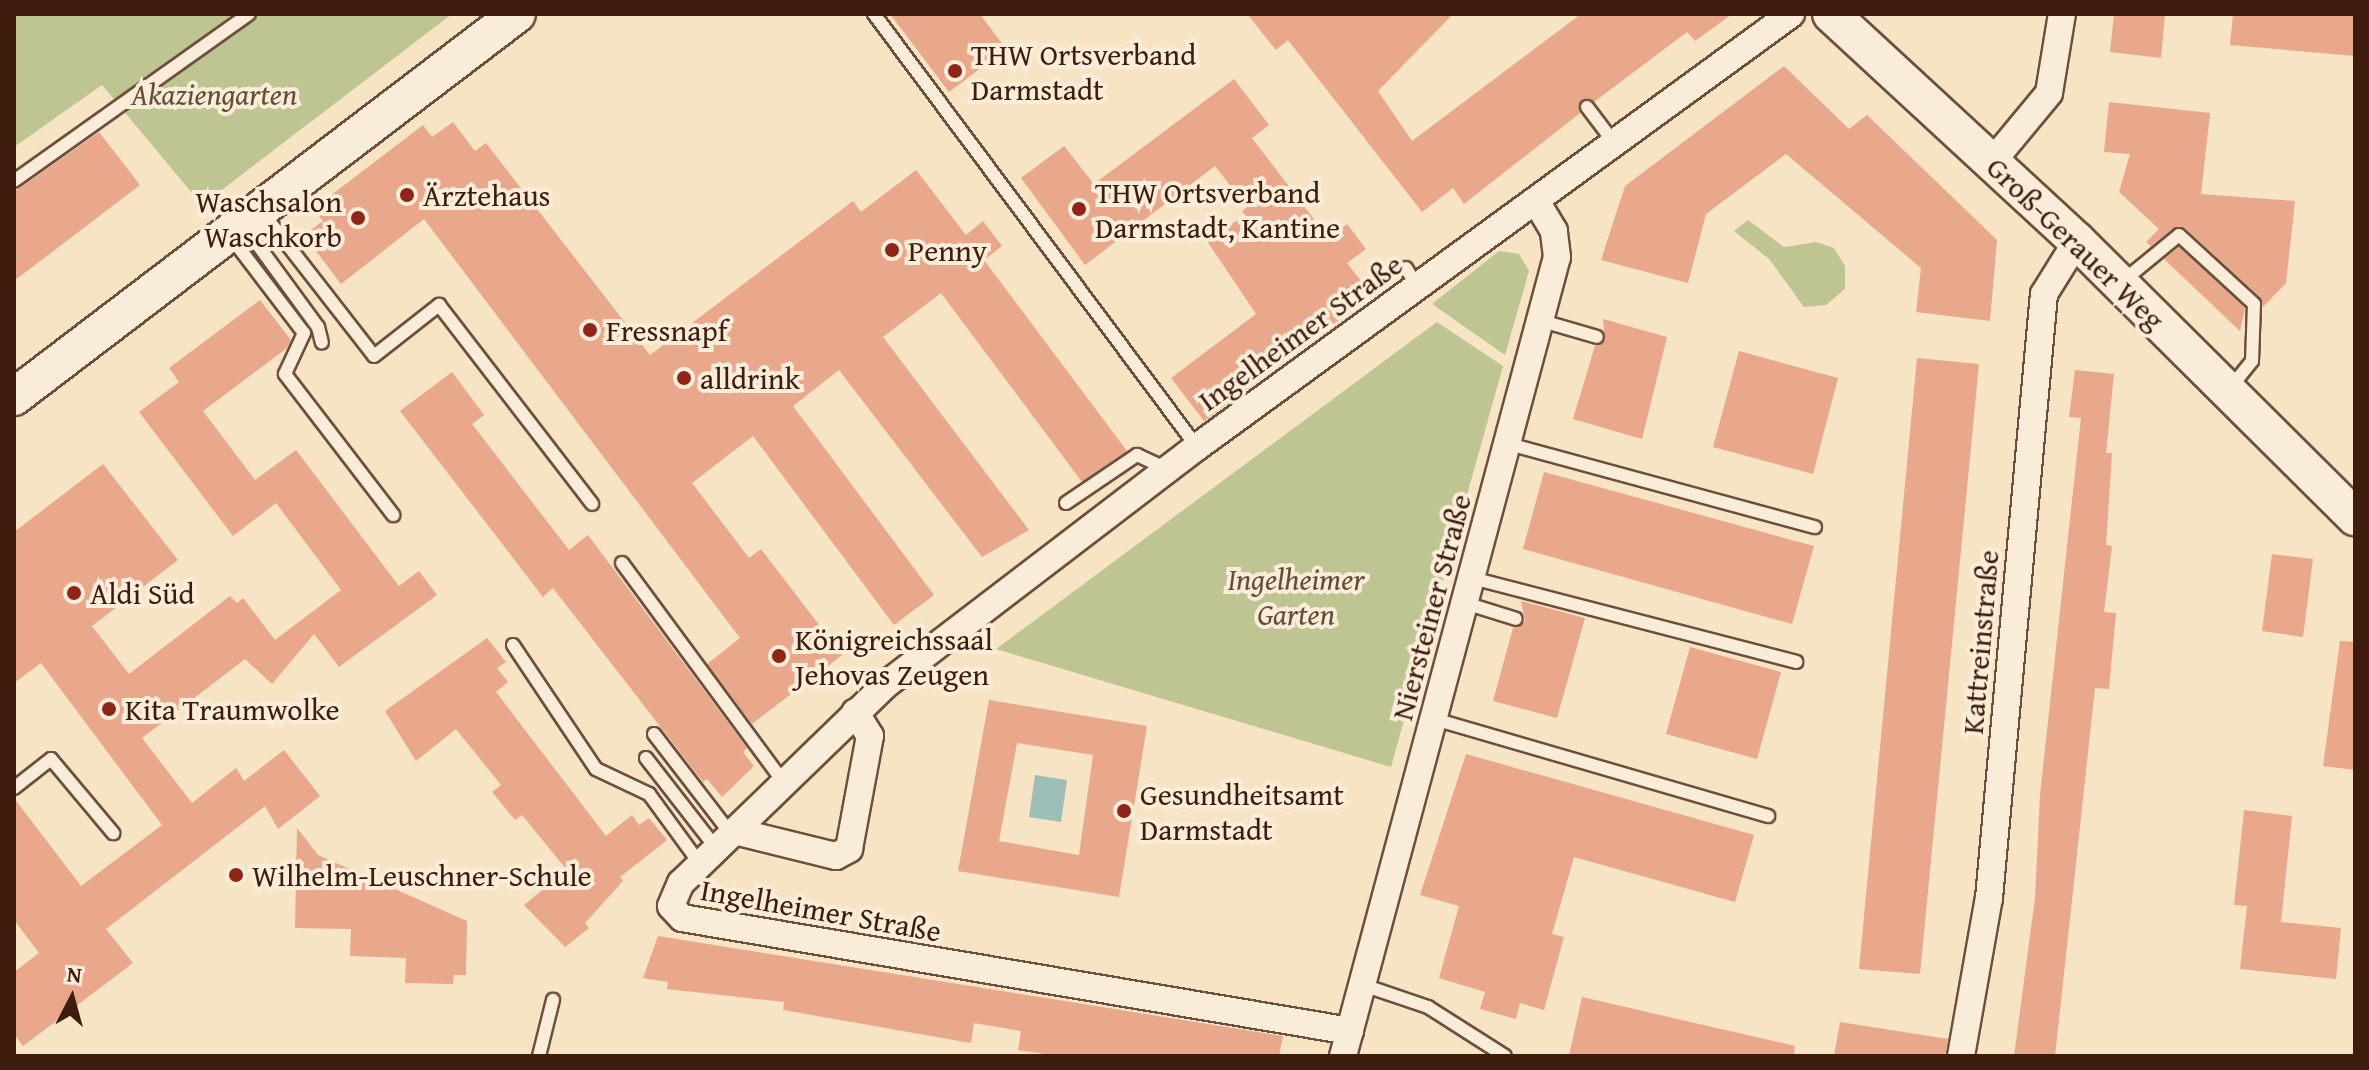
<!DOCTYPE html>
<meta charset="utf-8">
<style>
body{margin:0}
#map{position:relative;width:2369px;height:1070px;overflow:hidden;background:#f6e4c4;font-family:"Gentium Book Plus",serif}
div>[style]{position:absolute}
.green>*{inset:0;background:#bec492}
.water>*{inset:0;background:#9dbeb6}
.building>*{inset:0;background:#e9a78b}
.roads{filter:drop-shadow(2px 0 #6c4f3c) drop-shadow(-2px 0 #6c4f3c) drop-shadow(0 2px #6c4f3c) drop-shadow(0 -2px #6c4f3c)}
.service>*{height:12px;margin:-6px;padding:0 6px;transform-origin:6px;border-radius:6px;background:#f9edd9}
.minor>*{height:26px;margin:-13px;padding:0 13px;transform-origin:13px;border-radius:13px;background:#f9edd9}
.secondary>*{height:36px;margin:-18px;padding:0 18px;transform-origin:18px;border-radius:18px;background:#f9edd9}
.dots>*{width:22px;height:22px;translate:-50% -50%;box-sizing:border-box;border:4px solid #f9edd9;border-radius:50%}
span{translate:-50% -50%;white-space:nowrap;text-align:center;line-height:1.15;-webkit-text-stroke:8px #f9edd9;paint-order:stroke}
.poi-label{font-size:30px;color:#3e1d0e}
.left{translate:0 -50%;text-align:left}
.right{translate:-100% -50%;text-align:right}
.park-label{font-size:30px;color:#644f36;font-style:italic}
.street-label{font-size:30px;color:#3e1d0e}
.frame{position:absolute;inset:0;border:16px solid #3e1d0e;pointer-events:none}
.north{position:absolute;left:32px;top:958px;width:80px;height:80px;-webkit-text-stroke:6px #f9edd9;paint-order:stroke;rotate:6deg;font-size:22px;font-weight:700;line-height:32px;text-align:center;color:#3e1d0e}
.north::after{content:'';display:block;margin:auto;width:28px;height:36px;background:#3e1d0e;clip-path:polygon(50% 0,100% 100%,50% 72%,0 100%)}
</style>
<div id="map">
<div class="green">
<i style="clip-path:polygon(14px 14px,452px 14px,202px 205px,102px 85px,14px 147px)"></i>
<i style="clip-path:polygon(1748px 220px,1784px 247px,1816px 242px,1834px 248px,1845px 266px,1845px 289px,1826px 305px,1804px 307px,1769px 259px,1734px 231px)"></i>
<i style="clip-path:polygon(1499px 251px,1519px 254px,1529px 271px,1505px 355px,1432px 304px)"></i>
<i style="clip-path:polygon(1437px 322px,1503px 366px,1391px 767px,996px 649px)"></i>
</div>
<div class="water">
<i style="clip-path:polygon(1035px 775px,1067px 780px,1061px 822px,1029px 817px)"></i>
</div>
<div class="building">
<i style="clip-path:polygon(890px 14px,980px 14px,1006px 49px,949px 92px)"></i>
<i style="clip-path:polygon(1247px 14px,1453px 14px,1378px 91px,1412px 141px,1581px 14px,1732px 14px,1695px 41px,1687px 32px,1594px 102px,1582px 99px,1580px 113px,1464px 204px,1453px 188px,1422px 212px,1288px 40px,1276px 50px)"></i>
<i style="clip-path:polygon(2114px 14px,2165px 14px,2161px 58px,2110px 52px)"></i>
<i style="clip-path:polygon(2233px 14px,2355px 14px,2355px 56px,2230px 45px)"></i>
<i style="clip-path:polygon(1784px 66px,1849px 129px,1867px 115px,1997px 240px,1990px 321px,1916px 312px,1921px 268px,1786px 154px,1706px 214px,1688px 283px,1601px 260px,1625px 186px)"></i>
<i style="clip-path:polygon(1234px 79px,1269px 125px,1252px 138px,1329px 239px,1347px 224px,1366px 249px,1347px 263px,1372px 295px,1204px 421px,1171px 378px,1256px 314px,1203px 235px,1247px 217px,1242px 211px,1247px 207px,1215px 166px,1085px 265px,1021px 178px,1064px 146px,1094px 184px)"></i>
<i style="clip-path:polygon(2109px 102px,2210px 113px,2201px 194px,2295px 201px,2286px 283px,2263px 307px,2260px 297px,2185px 228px,2174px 228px,2151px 246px,2146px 242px,2159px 229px,2119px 192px,2130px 154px,2104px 152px)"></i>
<i style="clip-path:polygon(453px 122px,475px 151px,486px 143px,650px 355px,853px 201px,861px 212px,916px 170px,966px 235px,983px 221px,1002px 246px,984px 260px,1127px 451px,1082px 482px,941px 293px,883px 337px,1029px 530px,982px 557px,839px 370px,793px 406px,934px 595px,894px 625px,753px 436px,692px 483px,749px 558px,761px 549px,842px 655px,752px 724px,707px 664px,740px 638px,424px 219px,341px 284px,304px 235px,323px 221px,313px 209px,423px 125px,432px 137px)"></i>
<i style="clip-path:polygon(99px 132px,140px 185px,14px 281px,14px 192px)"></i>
<i style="clip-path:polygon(2179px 247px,2245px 308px,2240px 331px,2164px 259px)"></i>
<i style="clip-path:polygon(260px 300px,291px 340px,287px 348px,203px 411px,255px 480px,296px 450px,399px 586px,419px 571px,437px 595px,339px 667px,314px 634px,272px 684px,245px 659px,142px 738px,192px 803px,236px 768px,244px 781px,284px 750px,320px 796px,278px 829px,265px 806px,106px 929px,133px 963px,23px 1046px,14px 1034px,14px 972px,39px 953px,14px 920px,14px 798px,81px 886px,162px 825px,41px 663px,14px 683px,14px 532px,103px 464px,178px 560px,92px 626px,129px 674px,230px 596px,237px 603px,243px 598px,275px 640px,341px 590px,276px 503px,233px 536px,139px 412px,179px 382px,169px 368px)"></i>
<i style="clip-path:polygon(1603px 319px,1667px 337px,1642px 439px,1573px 419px,1595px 346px,1605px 340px)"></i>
<i style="clip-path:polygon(1739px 351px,1838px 378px,1813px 474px,1713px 447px)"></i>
<i style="clip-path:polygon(1917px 358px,1979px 364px,1920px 974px,1859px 969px)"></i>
<i style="clip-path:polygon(2075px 370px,2114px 374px,2106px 453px,2112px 453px,2106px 545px,2112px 546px,2104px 612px,2116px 613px,2109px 689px,2095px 688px,2055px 1056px,2014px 1056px,2035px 898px,2040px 795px,2081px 418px,2069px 417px)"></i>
<i style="clip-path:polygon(452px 372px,484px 415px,472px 424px,569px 550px,588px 535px,747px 748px,743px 752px,754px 766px,722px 797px,707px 779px,703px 782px,553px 588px,543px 597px,400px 411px)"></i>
<i style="clip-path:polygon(1544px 472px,1814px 546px,1792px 624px,1523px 549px)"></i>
<i style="clip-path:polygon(2272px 554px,2313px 559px,2303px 637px,2262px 631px)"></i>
<i style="clip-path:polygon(1521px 601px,1585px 618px,1557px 718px,1493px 701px,1513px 628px,1525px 621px)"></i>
<i style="clip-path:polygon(487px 638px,506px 662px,497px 668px,508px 682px,496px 692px,606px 836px,632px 815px,639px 825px,649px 818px,667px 840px,620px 877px,623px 881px,585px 923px,589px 928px,565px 947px,524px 905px,567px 870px,522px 815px,515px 820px,492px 792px,501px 785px,456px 729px,416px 761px,385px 711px)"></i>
<i style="clip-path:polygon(2340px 641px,2355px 642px,2355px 770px,2323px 766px)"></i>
<i style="clip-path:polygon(1690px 647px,1781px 672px,1757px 759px,1666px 734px)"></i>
<i style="clip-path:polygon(evenodd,989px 700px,1147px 726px,1119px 897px,958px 871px,989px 700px,1017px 743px,1093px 755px,1079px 855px,999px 841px,1017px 743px)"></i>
<i style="clip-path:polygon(1466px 754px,1754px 835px,1735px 902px,1574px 857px,1552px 934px,1564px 937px,1544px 1010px,1520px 1003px,1516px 1019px,1480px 1009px,1485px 992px,1439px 978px,1459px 906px,1420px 895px)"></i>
<i style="clip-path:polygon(2244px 810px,2292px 816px,2281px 922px,2341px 928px,2336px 979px,2240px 969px,2247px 906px,2234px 905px)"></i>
<i style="clip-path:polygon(297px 828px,318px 855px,467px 921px,466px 975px,454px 975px,453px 984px,405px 983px,406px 958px,350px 956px,351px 929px,295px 928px)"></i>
<i style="clip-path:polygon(658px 936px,1283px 1036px,1279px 1056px,1058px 1056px,1018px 1050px,1021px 1031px,974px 1023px,971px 1043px,783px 1010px,784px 1002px,667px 989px,668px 982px,643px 978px)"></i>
<i style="clip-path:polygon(1582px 997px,1795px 1046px,1794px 1056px,1569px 1056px)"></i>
<i style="clip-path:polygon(1840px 1022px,1948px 1039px,1945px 1056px,1834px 1056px)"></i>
</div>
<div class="roads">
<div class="service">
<i style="left:874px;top:14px;width:540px;rotate:53.28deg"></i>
<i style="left:1587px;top:107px;width:46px;rotate:52.9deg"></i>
<i style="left:14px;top:181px;width:288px;rotate:-35.4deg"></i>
<i style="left:262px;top:212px;width:182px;rotate:52.1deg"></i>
<i style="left:374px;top:356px;width:83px;rotate:-38.1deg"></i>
<i style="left:439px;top:305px;width:251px;rotate:52.4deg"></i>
<i style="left:244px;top:226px;width:125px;rotate:53.8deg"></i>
<i style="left:318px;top:327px;width:16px;rotate:76deg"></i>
<i style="left:230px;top:236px;width:122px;rotate:52.7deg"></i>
<i style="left:304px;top:333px;width:45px;rotate:114.9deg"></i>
<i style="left:285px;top:374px;width:178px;rotate:52.5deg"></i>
<i style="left:1406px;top:268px;width:21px;rotate:59deg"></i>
<i style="left:2123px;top:281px;width:72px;rotate:-39.4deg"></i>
<i style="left:2179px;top:235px;width:102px;rotate:42.6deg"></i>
<i style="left:2254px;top:304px;width:57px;rotate:92deg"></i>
<i style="left:2252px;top:361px;width:33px;rotate:129deg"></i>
<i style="left:1542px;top:321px;width:57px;rotate:16.2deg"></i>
<i style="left:1509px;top:444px;width:317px;rotate:15.2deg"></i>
<i style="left:1066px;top:503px;width:86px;rotate:-34.1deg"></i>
<i style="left:1137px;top:455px;width:35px;rotate:25deg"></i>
<i style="left:622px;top:563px;width:273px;rotate:53.6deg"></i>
<i style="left:1472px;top:578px;width:335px;rotate:14.5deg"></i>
<i style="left:1465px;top:603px;width:53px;rotate:17.4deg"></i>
<i style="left:513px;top:645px;width:149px;rotate:56.2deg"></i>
<i style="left:596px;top:769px;width:59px;rotate:25.3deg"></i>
<i style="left:649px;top:794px;width:87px;rotate:53.9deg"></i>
<i style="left:1434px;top:719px;width:348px;rotate:16.2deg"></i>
<i style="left:654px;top:734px;width:126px;rotate:52.4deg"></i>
<i style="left:646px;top:758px;width:114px;rotate:52.1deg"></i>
<i style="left:14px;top:788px;width:47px;rotate:-38.1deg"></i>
<i style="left:51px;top:759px;width:97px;rotate:50deg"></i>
<i style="left:1363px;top:985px;width:69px;rotate:18.7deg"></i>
<i style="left:1428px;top:1007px;width:91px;rotate:32.5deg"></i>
<i style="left:539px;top:1056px;width:58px;rotate:-76deg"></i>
</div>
<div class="minor">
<i style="left:1992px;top:162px;width:89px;rotate:-50.4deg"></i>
<i style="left:2049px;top:93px;width:80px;rotate:-80.7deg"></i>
<i style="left:734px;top:831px;width:105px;rotate:13.8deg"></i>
<i style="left:836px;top:856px;width:15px;rotate:-28deg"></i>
<i style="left:849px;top:849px;width:115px;rotate:-79.5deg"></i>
<i style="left:870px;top:736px;width:28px;rotate:-122deg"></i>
<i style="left:1350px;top:1031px;width:677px;rotate:-170.4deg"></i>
<i style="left:682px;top:918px;width:16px;rotate:-133deg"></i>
<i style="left:671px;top:906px;width:25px;rotate:-67deg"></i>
<i style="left:681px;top:883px;width:283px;rotate:-44.1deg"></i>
<i style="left:884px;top:686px;width:394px;rotate:-37.4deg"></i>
<i style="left:1197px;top:447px;width:735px;rotate:-36.09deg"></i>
<i style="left:1343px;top:1056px;width:827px;rotate:-75.01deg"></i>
<i style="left:1557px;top:257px;width:26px;rotate:-97deg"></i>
<i style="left:1554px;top:231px;width:33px;rotate:-121deg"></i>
<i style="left:1961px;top:1056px;width:160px;rotate:-80deg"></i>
<i style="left:1989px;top:898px;width:606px;rotate:-84.8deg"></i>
<i style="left:2044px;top:294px;width:62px;rotate:-58.1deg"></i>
</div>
<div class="secondary">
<i style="left:1831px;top:14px;width:335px;rotate:42.7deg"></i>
<i style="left:2077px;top:241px;width:392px;rotate:44.8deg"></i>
<i style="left:14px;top:397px;width:632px;rotate:-37.29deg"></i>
</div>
</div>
<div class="dots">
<i style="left:955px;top:71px;background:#8f2418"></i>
<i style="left:407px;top:195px;background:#8f2418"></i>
<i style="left:1079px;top:209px;background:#8f2418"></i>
<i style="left:358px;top:218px;background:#8f2418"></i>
<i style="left:892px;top:250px;background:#8f2418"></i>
<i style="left:590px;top:330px;background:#8f2418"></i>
<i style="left:684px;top:378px;background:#8f2418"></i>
<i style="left:74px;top:593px;background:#8f2418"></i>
<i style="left:779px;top:656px;background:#8f2418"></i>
<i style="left:109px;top:709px;background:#8f2418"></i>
<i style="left:1124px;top:811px;background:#8f2418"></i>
<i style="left:236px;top:875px;background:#8f2418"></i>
</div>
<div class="poi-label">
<span class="left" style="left:971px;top:71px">THW Ortsverband<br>Darmstadt</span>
<span class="left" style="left:1095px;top:209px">THW Ortsverband<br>Darmstadt, Kantine</span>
<span class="left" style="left:423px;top:195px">Ärztehaus</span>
<span class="right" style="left:342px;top:218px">Waschsalon<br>Waschkorb</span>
<span class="left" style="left:908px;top:250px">Penny</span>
<span class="left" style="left:606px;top:330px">Fressnapf</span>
<span class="left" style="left:700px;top:378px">alldrink</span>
<span class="left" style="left:90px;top:593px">Aldi Süd</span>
<span class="left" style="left:795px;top:656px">Königreichssaal<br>Jehovas Zeugen</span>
<span class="left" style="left:125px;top:709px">Kita Traumwolke</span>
<span class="left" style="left:1140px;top:811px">Gesundheitsamt<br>Darmstadt</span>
<span class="left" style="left:252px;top:875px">Wilhelm-Leuschner-Schule</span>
</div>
<div class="park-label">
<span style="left:214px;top:94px">Akaziengarten</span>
<span style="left:1296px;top:596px">Ingelheimer<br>Garten</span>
</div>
<div class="street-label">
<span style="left:2076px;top:243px;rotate:44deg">Groß-Gerauer Weg</span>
<span style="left:1300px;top:332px;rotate:-36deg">Ingelheimer Straße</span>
<span style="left:1431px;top:607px;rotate:-75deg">Niersteiner Straße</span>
<span style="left:1980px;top:642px;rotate:-85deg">Kattreinstraße</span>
<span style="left:821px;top:910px;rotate:10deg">Ingelheimer Straße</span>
</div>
<div class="frame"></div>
<div class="north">N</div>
</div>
